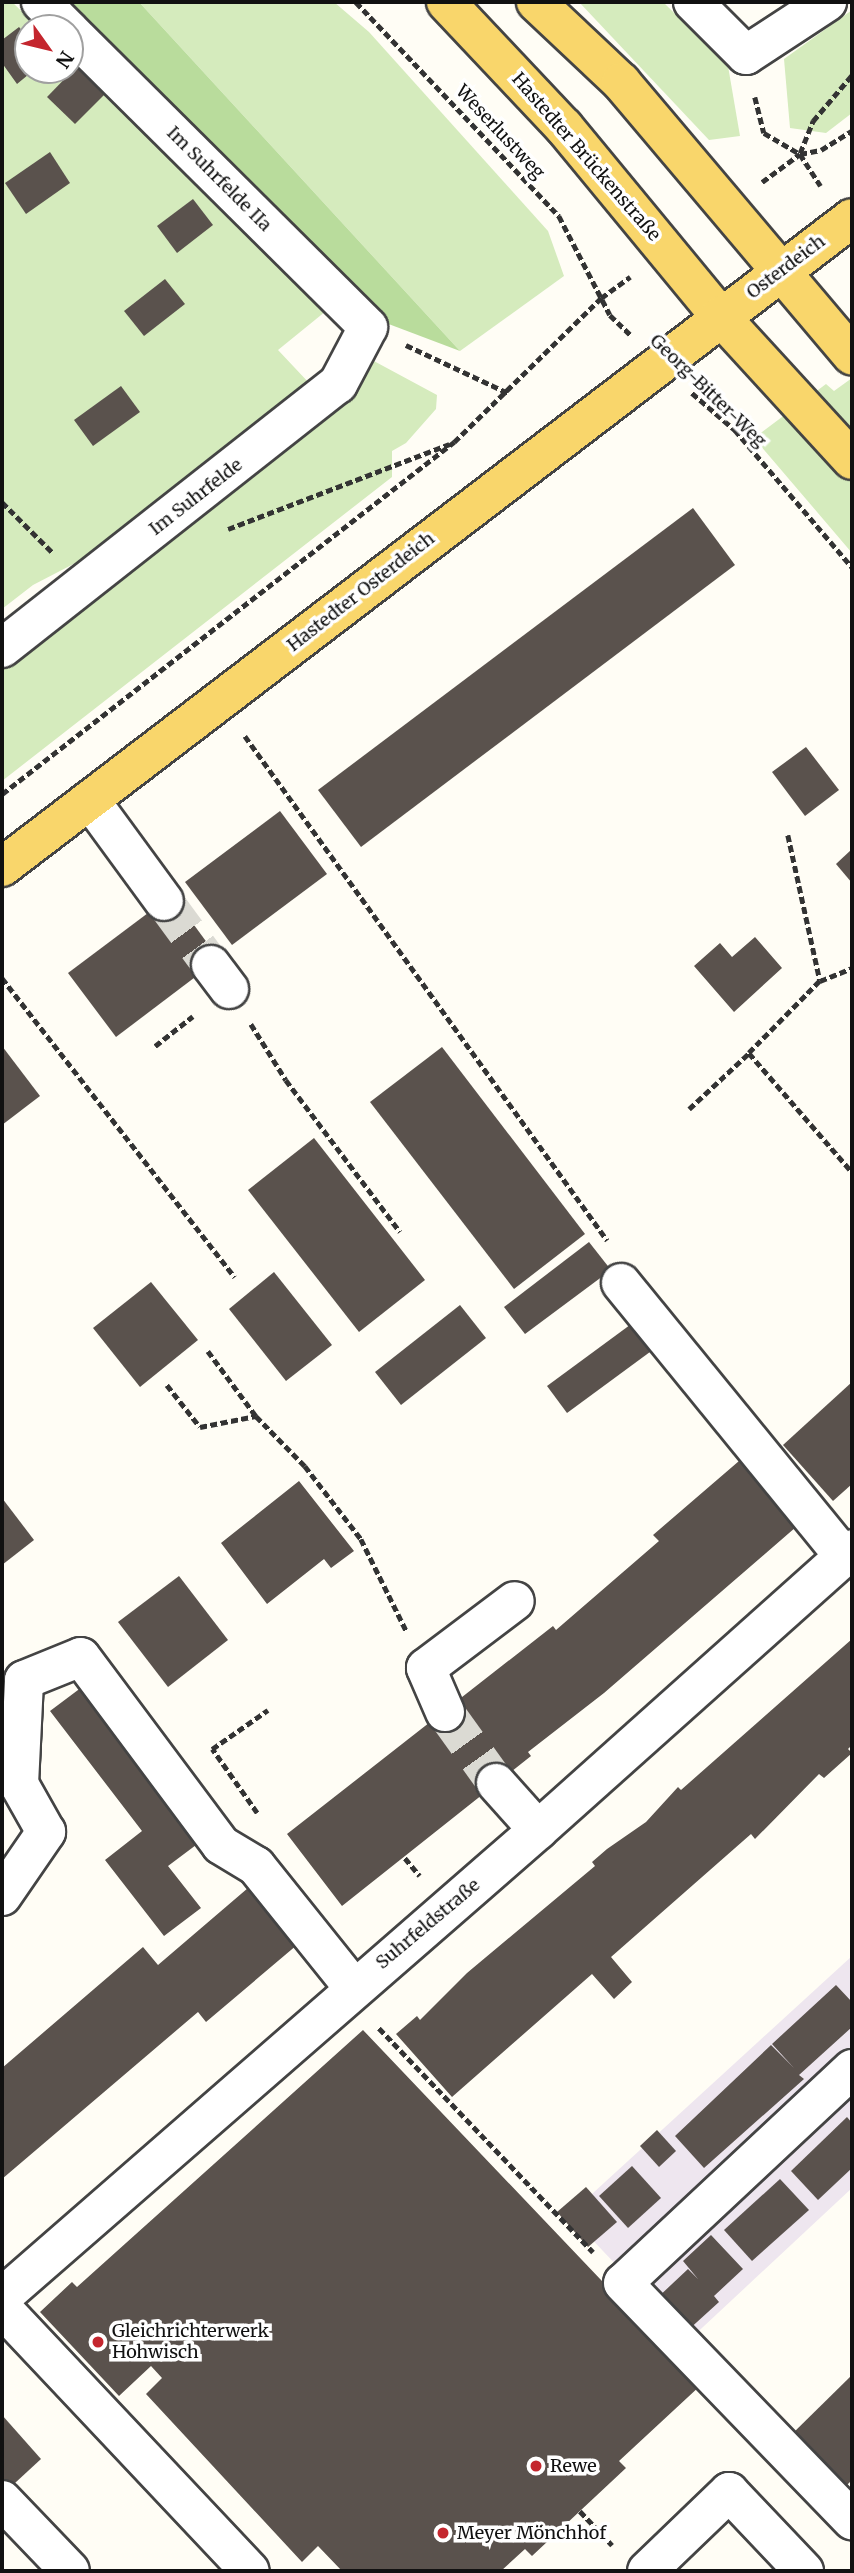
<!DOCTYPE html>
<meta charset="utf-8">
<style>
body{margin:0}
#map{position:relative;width:854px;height:2573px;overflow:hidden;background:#fffdf5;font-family:Merriweather,serif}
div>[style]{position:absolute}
.industrial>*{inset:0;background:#eee6ef}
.green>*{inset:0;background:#d5ebbd}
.forest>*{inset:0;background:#b9dc9c}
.building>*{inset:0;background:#5a524d}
.minor-tunnel>*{height:38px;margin-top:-19px;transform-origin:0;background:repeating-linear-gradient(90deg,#dbdad3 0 38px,transparent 0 57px)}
.path>*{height:4.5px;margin-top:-2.25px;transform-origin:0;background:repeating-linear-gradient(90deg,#333 0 7px,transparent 0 10.5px)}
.roads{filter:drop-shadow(2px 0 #444) drop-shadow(-2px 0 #444) drop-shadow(0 2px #444) drop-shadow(0 -2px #444)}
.minor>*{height:38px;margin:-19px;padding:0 19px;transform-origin:19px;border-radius:19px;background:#fff}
.major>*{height:38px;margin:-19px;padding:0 19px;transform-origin:19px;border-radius:19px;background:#f9d66b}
.dots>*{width:19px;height:19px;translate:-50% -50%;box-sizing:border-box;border:4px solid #fff;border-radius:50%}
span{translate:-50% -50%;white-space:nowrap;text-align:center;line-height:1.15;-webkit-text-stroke:7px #fff;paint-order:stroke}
.street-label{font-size:18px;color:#111}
.poi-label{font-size:18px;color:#111}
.left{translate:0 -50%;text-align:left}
.frame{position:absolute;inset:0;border:4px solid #111;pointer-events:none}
.north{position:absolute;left:14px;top:14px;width:70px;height:70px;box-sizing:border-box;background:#fff;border:2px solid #a0a0a0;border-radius:50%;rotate:124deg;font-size:19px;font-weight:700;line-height:28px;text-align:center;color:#111}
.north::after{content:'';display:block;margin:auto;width:24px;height:32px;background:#c4262e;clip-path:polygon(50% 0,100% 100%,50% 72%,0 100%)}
</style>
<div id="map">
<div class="industrial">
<i style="clip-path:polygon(852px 1956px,852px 2188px,688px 2341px,569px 2215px)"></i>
</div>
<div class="green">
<i style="clip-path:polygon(2px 2px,12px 2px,39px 28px,28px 28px,28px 70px,70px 70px,70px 59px,326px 311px,278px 350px,310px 384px,85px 558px,33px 585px,2px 609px)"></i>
<i style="clip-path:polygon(139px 2px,334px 2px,369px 32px,548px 231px,564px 276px,460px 351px)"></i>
<i style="clip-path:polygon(579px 2px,663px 2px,728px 66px,740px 136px,709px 140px)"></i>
<i style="clip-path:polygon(852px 10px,852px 113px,826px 133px,790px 128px,784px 59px)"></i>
<i style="clip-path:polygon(372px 360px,437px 395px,436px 409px,406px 443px,392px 451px,392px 477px,2px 781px,2px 660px)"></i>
<i style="clip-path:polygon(852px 378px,852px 553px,754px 438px,826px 384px,834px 391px)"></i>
</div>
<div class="forest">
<i style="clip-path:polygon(65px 2px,139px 2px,460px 351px,378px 320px)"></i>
</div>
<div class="building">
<i style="clip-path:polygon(19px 27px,28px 38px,28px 70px,34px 70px,17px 84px,2px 63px,2px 40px)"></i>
<i style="clip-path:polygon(79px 64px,107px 92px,75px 124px,47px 97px)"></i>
<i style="clip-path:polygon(50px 152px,70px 183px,26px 214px,5px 183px)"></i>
<i style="clip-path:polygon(193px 199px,213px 225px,177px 253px,157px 226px)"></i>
<i style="clip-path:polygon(165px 279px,185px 304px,144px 336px,124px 311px)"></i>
<i style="clip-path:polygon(121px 386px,140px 412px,93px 446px,74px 420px)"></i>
<i style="clip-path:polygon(693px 508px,735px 565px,361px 847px,318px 790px)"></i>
<i style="clip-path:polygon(806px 747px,839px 790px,805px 816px,772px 772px)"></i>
<i style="clip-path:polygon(280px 811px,327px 874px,232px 945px,185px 882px)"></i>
<i style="clip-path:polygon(852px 849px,852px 883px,836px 864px)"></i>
<i style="clip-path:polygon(172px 895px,219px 959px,116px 1037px,68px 973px)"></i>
<i style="clip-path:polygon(755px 937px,782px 968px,734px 1012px,694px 966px,720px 943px,732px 957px)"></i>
<i style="clip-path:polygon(2px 1046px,40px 1096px,2px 1125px)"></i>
<i style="clip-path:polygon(442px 1047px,585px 1234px,514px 1289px,370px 1102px)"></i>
<i style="clip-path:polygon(314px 1138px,425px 1280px,359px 1332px,248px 1190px)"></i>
<i style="clip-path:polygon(589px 1242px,611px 1270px,525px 1334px,504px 1307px)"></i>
<i style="clip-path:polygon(274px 1272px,332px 1345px,286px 1381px,229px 1309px)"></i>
<i style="clip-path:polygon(151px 1282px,198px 1340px,140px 1387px,93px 1328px)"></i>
<i style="clip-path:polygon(460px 1305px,486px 1338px,401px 1405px,375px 1372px)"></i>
<i style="clip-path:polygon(634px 1322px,654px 1349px,567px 1413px,547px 1386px)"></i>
<i style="clip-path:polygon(852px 1382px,852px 1484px,833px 1501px,783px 1445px)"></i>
<i style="clip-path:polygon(739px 1461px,796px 1527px,604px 1693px,528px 1752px,531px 1756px,342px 1906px,287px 1834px,553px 1626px,556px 1630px,659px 1541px,653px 1535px)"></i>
<i style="clip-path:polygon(299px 1481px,354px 1551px,331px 1568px,324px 1559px,267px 1604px,221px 1543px)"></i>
<i style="clip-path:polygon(2px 1498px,34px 1540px,2px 1565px)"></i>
<i style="clip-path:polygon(179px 1576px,228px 1640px,168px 1687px,118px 1622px)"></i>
<i style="clip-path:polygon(852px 1639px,852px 1745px,848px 1749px,852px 1753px,824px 1778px,819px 1774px,755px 1839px,751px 1834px,611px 1957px,632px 1982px,614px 1999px,592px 1974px,452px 2097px,396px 2034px,417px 2016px,420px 2020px,467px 1973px,595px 1866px,592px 1862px,607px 1849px,646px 1822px,678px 1787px,681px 1790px)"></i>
<i style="clip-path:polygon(86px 1684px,204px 1839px,168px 1866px,201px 1908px,164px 1936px,105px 1860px,142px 1831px,50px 1711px)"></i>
<i style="clip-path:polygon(255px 1882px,304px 1939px,206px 2022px,198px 2012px,2px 2179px,2px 2068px,143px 1947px,158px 1965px)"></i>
<i style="clip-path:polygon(836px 1985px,852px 2002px,852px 2027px,799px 2075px,804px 2079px,704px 2168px,675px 2136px,771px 2045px,794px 2068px,772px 2044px)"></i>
<i style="clip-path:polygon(363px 2030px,701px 2385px,619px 2461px,626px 2468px,580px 2511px,532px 2556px,525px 2549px,501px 2571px,342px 2571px,318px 2546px,302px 2562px,146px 2394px,162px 2378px,151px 2366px,119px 2396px,40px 2312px,72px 2282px,77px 2287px)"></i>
<i style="clip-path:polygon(847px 2117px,852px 2123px,852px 2168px,818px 2200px,791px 2171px)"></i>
<i style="clip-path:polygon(657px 2130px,676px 2151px,659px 2167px,640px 2146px)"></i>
<i style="clip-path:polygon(632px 2166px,661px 2198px,628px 2228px,599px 2196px)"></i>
<i style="clip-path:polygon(780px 2179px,809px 2210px,752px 2261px,724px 2230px)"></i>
<i style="clip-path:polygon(586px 2187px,617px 2222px,588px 2247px,557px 2212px)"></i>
<i style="clip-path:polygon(711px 2235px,743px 2269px,714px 2296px,719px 2302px,686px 2332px,655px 2300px,688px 2269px,698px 2279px,683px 2261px)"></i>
<i style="clip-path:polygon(852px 2375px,852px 2480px,841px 2491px,789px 2437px)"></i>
<i style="clip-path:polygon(2px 2415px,41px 2459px,2px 2495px)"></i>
</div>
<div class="minor-tunnel">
<i style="left:164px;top:901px;width:79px;rotate:53.7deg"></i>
<i style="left:445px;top:1712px;width:87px;rotate:54.3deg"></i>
</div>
<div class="path">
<i style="left:356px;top:2px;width:295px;rotate:46.5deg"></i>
<i style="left:559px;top:216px;width:111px;rotate:62.7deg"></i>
<i style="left:610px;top:315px;width:28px;rotate:44deg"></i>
<i style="left:755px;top:97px;width:37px;rotate:76deg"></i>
<i style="left:764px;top:133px;width:42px;rotate:30.3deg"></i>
<i style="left:800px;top:154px;width:38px;rotate:57deg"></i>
<i style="left:800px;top:153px;width:35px;rotate:-68deg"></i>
<i style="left:813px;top:121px;width:60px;rotate:-49.7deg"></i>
<i style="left:762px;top:182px;width:47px;rotate:-36.4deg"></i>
<i style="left:800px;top:154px;width:21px;rotate:-11deg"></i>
<i style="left:821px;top:150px;width:36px;rotate:-32deg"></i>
<i style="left:406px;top:345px;width:113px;rotate:25.2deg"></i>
<i style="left:692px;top:393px;width:57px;rotate:40.7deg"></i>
<i style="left:735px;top:430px;width:180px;rotate:49.5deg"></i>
<i style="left:2px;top:502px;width:72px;rotate:45deg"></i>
<i style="left:228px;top:529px;width:237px;rotate:-21deg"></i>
<i style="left:245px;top:736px;width:621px;rotate:54.31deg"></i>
<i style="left:2px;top:794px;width:573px;rotate:-37.91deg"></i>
<i style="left:454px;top:442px;width:206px;rotate:-44.4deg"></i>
<i style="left:601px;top:298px;width:36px;rotate:-36deg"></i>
<i style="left:788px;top:835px;width:149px;rotate:77.6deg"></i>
<i style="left:820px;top:981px;width:101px;rotate:134.6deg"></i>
<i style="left:749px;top:1053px;width:157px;rotate:49.1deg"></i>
<i style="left:2px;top:978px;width:379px;rotate:52.1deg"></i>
<i style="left:820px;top:981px;width:35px;rotate:-22deg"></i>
<i style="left:251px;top:1024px;width:66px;rotate:58deg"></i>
<i style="left:286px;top:1080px;width:190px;rotate:53.1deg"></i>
<i style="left:155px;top:1046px;width:48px;rotate:-38.3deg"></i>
<i style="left:689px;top:1109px;width:82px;rotate:-43deg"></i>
<i style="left:208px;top:1351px;width:81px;rotate:53.6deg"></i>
<i style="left:256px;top:1416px;width:70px;rotate:45.6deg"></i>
<i style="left:305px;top:1466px;width:92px;rotate:52.5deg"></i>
<i style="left:361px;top:1539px;width:102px;rotate:63.7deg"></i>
<i style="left:167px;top:1385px;width:53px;rotate:51.8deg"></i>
<i style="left:200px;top:1427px;width:57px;rotate:-11.1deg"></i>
<i style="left:257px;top:1813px;width:78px;rotate:-125.1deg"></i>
<i style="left:212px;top:1749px;width:68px;rotate:-34.9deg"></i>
<i style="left:405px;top:1858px;width:23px;rotate:50deg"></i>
<i style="left:379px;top:2028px;width:310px;rotate:46.3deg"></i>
<i style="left:580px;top:2511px;width:47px;rotate:46.7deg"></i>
</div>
<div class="roads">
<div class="minor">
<i style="left:41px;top:2px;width:37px;rotate:45deg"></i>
<i style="left:693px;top:2px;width:75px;rotate:45deg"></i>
<i style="left:746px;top:55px;width:97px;rotate:-33.2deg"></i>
<i style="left:2px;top:648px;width:427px;rotate:-38.2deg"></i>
<i style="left:338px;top:384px;width:64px;rotate:-62.2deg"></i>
<i style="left:368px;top:327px;width:420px;rotate:-135.2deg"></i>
<i style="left:90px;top:800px;width:125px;rotate:53.8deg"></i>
<i style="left:211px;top:965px;width:30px;rotate:53deg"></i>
<i style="left:621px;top:1283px;width:353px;rotate:50.8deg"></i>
<i style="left:445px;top:1712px;width:48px;rotate:-113.4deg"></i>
<i style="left:426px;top:1668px;width:111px;rotate:-37deg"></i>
<i style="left:496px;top:1783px;width:63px;rotate:48.2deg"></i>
<i style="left:2px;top:1896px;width:78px;rotate:-55.5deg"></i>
<i style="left:46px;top:1832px;width:55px;rotate:-119.4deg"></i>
<i style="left:19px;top:1784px;width:104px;rotate:-87.2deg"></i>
<i style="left:24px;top:1680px;width:61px;rotate:-22deg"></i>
<i style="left:81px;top:1657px;width:234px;rotate:53.3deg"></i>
<i style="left:221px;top:1845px;width:41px;rotate:31deg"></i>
<i style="left:256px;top:1866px;width:155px;rotate:51.3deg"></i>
<i style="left:852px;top:2069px;width:313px;rotate:136.9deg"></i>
<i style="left:623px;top:2283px;width:330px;rotate:46deg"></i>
<i style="left:2px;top:2297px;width:711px;rotate:-41.06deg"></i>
<i style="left:538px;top:1830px;width:421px;rotate:-41.8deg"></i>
<i style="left:2px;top:2308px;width:361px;rotate:46.7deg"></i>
<i style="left:2px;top:2500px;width:98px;rotate:46.2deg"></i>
<i style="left:647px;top:2571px;width:114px;rotate:-43.9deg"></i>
<i style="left:729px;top:2492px;width:109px;rotate:46.5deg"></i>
</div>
<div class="major">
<i style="left:446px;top:2px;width:172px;rotate:46.7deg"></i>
<i style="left:564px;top:127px;width:245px;rotate:50.5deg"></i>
<i style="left:720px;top:316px;width:195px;rotate:47.5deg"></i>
<i style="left:536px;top:2px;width:117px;rotate:43.3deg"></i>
<i style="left:621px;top:82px;width:358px;rotate:49.8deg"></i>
<i style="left:2px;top:867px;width:1069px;rotate:-37.36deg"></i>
</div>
</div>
<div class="dots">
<i style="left:98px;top:2342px;background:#c4262e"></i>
<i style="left:536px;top:2466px;background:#c4262e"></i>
<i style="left:443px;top:2533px;background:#c4262e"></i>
</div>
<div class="street-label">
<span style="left:500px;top:132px;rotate:47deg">Weserlustweg</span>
<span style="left:586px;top:157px;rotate:49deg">Hastedter Brückenstraße</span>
<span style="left:219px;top:179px;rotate:45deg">Im Suhrfelde IIa</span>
<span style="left:786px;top:267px;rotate:-37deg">Osterdeich</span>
<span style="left:708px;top:391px;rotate:44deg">Georg-Bitter-Weg</span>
<span style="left:196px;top:497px;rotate:-38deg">Im Suhrfelde</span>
<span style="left:361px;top:592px;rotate:-38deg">Hastedter Osterdeich</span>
<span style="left:428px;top:1924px;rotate:-40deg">Suhrfeldstraße</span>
</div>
<div class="poi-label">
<span class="left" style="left:112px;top:2342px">Gleichrichterwerk<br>Hohwisch</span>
<span class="left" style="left:550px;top:2466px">Rewe</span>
<span class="left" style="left:457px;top:2533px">Meyer Mönchhof</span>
</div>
<div class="frame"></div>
<div class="north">N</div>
</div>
